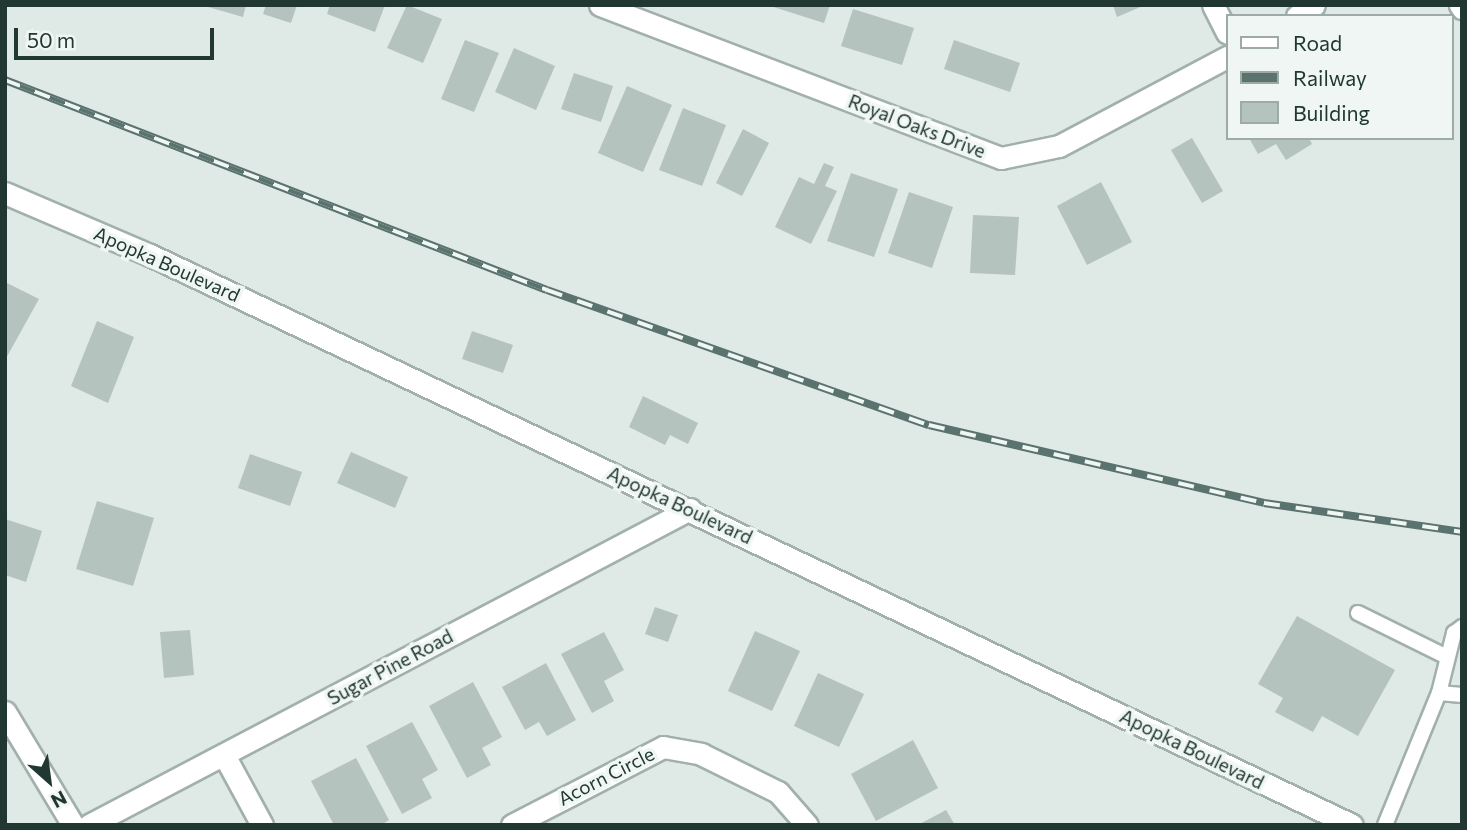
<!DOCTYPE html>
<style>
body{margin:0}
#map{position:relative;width:1467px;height:830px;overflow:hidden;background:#dfe9e5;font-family:Commissioner,sans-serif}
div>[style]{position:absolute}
.building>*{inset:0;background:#b4c3be}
.roads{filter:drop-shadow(2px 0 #a2b0ac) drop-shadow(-2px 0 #a2b0ac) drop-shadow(0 2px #a2b0ac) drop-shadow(0 -2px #a2b0ac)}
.lane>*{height:14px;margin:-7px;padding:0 7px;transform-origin:7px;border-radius:7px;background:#fff}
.street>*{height:21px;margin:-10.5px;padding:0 10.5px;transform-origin:10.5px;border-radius:10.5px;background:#fff}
.secondary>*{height:21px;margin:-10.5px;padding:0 10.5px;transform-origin:10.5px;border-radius:10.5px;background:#fff}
.rail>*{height:8px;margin-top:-4px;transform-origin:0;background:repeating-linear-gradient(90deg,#eff6f3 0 16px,#5b736e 0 32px);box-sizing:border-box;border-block:2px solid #5b736e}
span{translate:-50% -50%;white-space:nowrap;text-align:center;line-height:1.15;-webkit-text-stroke:7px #eff6f3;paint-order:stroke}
.street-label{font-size:19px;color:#213732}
.frame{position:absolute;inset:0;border:7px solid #213732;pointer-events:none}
.legend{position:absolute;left:1226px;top:14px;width:228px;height:126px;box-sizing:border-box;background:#eff6f3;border:2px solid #9daaa6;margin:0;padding:9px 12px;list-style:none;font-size:21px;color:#213732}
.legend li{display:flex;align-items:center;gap:14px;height:35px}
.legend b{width:35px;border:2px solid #9daaa6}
.north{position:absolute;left:14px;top:746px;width:70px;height:70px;-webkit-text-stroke:5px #eff6f3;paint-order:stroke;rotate:152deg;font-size:19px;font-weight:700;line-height:28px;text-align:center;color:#213732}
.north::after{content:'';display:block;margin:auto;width:24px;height:32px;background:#213732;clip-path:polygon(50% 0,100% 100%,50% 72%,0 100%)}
.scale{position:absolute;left:14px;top:28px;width:200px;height:32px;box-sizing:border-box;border:4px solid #213732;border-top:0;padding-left:9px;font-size:21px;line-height:24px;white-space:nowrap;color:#213732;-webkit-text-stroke:5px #eff6f3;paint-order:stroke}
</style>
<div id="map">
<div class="building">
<i style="clip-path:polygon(201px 5px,246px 5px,243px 17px)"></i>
<i style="clip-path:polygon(266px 5px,297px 5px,291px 23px,263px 14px)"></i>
<i style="clip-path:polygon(330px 5px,385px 5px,375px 32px,327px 14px)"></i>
<i style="clip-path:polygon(407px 5px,442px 19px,423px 63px,387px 48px)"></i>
<i style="clip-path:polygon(767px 5px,830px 5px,824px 23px)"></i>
<i style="clip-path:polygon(1113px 5px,1145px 5px,1117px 17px)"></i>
<i style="clip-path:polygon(853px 9px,914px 28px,902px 65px,841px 46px)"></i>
<i style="clip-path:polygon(465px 40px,499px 53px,474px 112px,441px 99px)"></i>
<i style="clip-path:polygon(954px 40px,1020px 63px,1010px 92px,944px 69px)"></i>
<i style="clip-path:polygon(514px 48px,555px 66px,536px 110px,495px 92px)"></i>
<i style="clip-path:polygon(574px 73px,613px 86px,601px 122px,561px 109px)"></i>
<i style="clip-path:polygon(627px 86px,672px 105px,643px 172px,598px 153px)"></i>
<i style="clip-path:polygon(683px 108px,726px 125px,702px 186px,659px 170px)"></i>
<i style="clip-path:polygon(743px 129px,769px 143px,742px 196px,716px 183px)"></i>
<i style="clip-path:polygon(1192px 138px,1223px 191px,1202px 203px,1171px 150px)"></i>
<i style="clip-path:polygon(1249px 138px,1309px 138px,1312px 144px,1286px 160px,1276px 144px,1258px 154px)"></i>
<i style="clip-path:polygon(824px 163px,834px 167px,825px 186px,837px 191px,811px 244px,775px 227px,799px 177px,814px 184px)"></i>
<i style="clip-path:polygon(851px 173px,898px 189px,874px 257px,827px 241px)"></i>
<i style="clip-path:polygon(1101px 182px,1132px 242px,1087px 265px,1057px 206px)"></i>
<i style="clip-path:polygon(909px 192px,953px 207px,932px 268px,888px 253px)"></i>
<i style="clip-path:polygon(973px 215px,1019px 217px,1015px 275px,970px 273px)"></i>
<i style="clip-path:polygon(5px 282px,39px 299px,5px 360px)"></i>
<i style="clip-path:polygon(97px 321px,134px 337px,108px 403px,71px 386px)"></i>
<i style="clip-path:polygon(472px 331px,513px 345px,503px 373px,462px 359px)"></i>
<i style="clip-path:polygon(643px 396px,698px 423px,688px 444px,670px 435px,665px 445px,629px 427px)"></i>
<i style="clip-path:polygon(351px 452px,408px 477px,395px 508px,337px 483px)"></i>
<i style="clip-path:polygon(250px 454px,302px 472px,290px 506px,238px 488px)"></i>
<i style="clip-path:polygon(97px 501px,154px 518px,133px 586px,76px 569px)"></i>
<i style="clip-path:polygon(5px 519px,42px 531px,26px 582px,5px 575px)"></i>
<i style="clip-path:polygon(655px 607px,678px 615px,668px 642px,645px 634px)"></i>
<i style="clip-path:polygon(1297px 616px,1395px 670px,1358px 736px,1322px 716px,1313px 732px,1275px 712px,1283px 698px,1258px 684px)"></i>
<i style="clip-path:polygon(190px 630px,194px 675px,164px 678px,160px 632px)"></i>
<i style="clip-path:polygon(755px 631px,800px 651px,772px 711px,728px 691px)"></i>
<i style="clip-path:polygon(604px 632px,624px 670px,604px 681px,614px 701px,592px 713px,561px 654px)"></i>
<i style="clip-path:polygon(546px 663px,576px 720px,547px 736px,539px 722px,525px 730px,502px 687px)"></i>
<i style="clip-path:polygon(818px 673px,864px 694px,839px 747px,794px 726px)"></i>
<i style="clip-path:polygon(473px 682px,502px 737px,482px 748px,491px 765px,467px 778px,429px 706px)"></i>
<i style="clip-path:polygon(412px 722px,438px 770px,422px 779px,432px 798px,402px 814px,366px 746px)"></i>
<i style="clip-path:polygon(913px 740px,938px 788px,876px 821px,851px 774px)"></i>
<i style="clip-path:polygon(356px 758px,389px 820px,381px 825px,334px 825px,311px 781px)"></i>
<i style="clip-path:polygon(946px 810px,955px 825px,918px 825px)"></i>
</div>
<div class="roads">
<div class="lane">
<i style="left:1358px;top:613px;width:97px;rotate:26.3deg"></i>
<i style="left:1439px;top:693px;width:23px;rotate:5deg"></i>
<i style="left:1385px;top:825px;width:143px;rotate:-67.8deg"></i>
<i style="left:1439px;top:693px;width:62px;rotate:-76deg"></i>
<i style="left:1454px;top:633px;width:10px;rotate:-37deg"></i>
</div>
<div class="street">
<i style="left:600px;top:5px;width:429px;rotate:20.9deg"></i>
<i style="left:1001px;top:158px;width:59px;rotate:-11.7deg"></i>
<i style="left:1059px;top:146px;width:190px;rotate:-27.9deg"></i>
<i style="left:1213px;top:5px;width:31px;rotate:63deg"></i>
<i style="left:1297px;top:16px;width:20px;rotate:-33deg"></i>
<i style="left:5px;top:712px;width:132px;rotate:59deg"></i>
<i style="left:224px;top:755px;width:80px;rotate:61.5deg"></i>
<i style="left:89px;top:825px;width:679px;rotate:-27.73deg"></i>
<i style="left:512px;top:825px;width:170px;rotate:-27.3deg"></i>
<i style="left:663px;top:747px;width:39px;rotate:10deg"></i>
<i style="left:701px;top:754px;width:86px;rotate:26.3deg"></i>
<i style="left:778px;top:792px;width:44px;rotate:48.7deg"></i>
</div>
<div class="secondary">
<i style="left:1460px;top:5px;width:4px;rotate:56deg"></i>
<i style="left:5px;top:193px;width:158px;rotate:23.2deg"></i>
<i style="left:150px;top:255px;width:1330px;rotate:25.37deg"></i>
</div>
</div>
<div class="rail">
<i style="left:5px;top:80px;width:581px;rotate:21.18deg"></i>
<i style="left:547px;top:290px;width:405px;rotate:19.5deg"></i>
<i style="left:929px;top:425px;width:344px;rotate:13.1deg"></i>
<i style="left:1264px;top:503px;width:200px;rotate:8.3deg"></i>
</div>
<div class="street-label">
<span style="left:917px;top:126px;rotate:21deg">Royal Oaks Drive</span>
<span style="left:167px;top:264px;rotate:24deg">Apopka Boulevard</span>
<span style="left:680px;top:505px;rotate:25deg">Apopka Boulevard</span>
<span style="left:390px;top:667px;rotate:-28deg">Sugar Pine Road</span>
<span style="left:1192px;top:749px;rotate:26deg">Apopka Boulevard</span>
<span style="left:606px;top:776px;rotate:-27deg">Acorn Circle</span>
</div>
<div class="frame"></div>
<ul class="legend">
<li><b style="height:9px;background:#fff"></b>Road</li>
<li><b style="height:9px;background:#5b736e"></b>Railway</li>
<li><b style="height:19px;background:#b4c3be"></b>Building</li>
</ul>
<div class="north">N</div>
<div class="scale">50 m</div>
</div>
